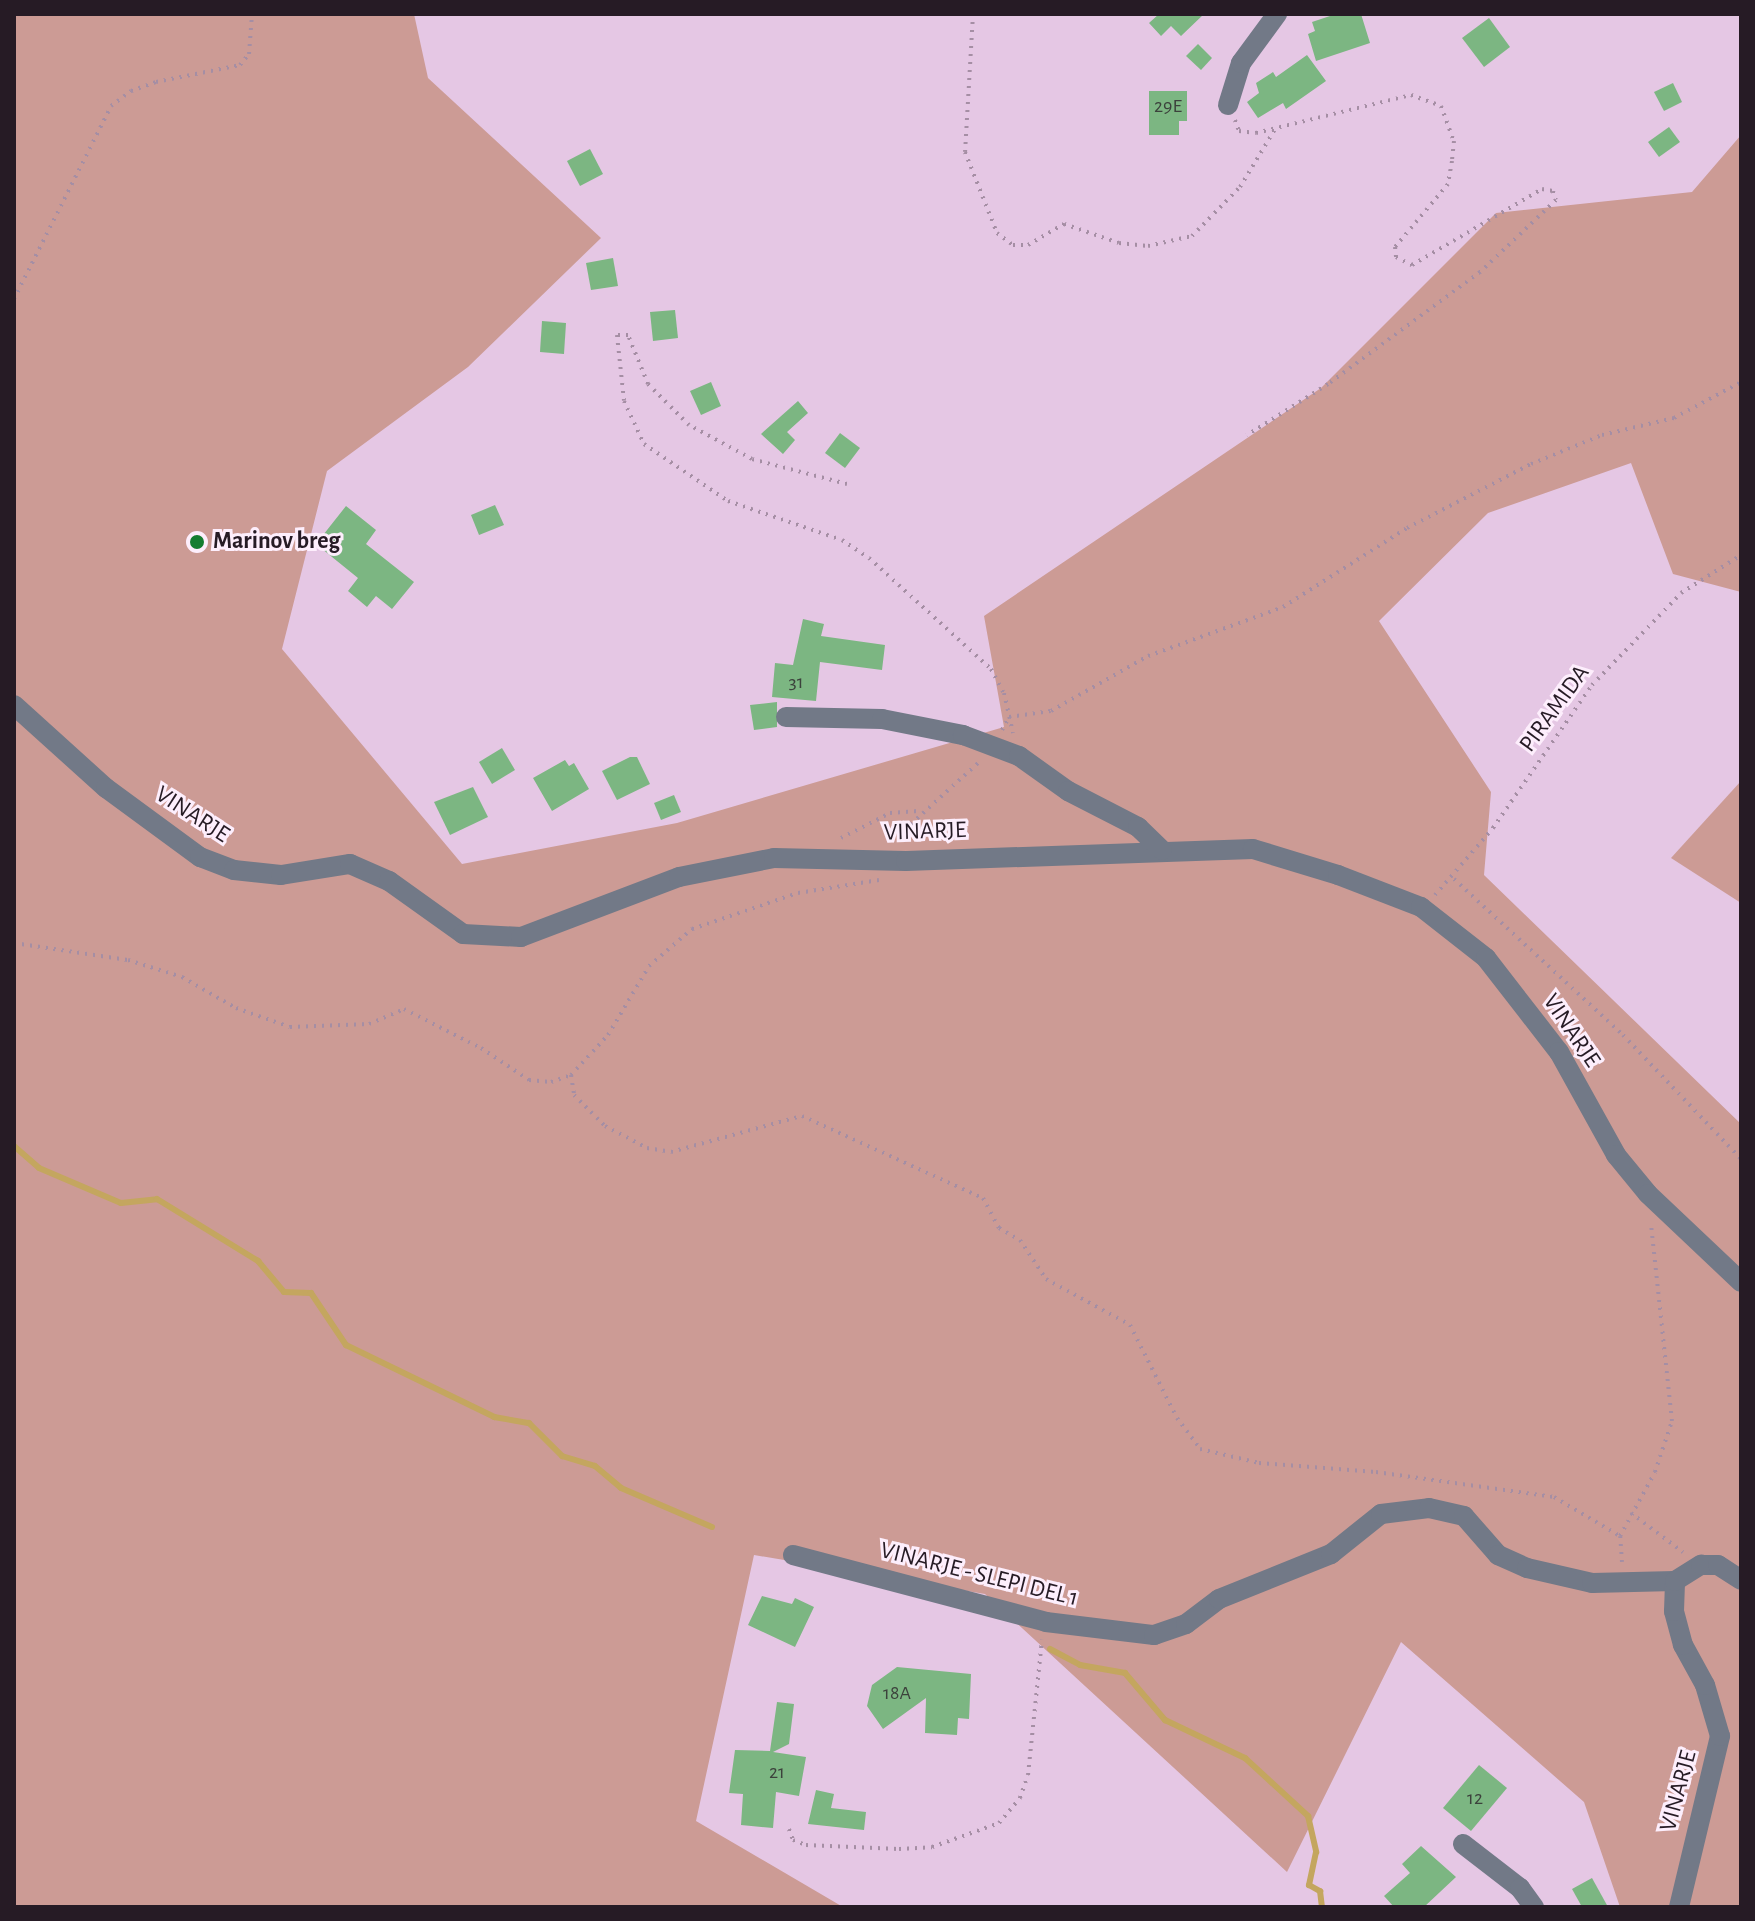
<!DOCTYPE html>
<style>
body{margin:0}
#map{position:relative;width:1755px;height:1921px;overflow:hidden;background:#e5c7e4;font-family:"Alegreya Sans",sans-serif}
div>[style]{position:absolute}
.green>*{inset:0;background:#cc9b95}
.stream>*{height:6px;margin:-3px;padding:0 3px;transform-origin:3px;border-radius:3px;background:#c4a65f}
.building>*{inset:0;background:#7cb682}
.path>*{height:4px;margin-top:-2px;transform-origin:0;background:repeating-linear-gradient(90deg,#a58ea4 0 2px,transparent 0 8px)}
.minor>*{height:20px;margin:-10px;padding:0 10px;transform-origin:10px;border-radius:10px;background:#727987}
.dots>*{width:22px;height:22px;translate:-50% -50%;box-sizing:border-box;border:4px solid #fdeefc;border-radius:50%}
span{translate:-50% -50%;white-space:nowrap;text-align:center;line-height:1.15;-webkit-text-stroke:6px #fdeefc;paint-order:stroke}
.number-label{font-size:20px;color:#3c423c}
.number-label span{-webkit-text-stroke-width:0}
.poi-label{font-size:24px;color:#261b25;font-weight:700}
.left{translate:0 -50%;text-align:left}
.street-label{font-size:24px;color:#261b25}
.frame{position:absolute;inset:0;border:16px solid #261b25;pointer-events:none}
</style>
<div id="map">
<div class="green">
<i style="clip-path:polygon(14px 14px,414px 14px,428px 78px,601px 238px,468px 367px,327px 471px,282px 649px,462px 864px,677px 823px,1004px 727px,984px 616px,1321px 388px,1496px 213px,1692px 192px,1741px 135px,1741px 592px,1673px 574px,1631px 463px,1488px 513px,1379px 621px,1491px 792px,1484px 875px,1741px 1124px,1741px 1907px,1620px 1907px,1584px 1802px,1401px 1642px,1287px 1872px,985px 1594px,754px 1555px,696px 1821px,843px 1907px,14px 1907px)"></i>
<i style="clip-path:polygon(1741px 781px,1741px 903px,1671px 858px)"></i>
</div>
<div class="stream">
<i style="left:14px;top:1146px;width:33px;rotate:41deg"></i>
<i style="left:39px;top:1168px;width:89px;rotate:23.1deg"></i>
<i style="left:121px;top:1203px;width:36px;rotate:-6deg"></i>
<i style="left:157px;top:1199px;width:119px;rotate:31.5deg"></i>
<i style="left:258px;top:1261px;width:40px;rotate:50deg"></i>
<i style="left:284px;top:1292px;width:27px;rotate:2deg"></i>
<i style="left:311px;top:1293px;width:63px;rotate:56.1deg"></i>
<i style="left:346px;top:1345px;width:165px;rotate:25.9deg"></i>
<i style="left:494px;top:1417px;width:36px;rotate:10deg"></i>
<i style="left:529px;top:1423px;width:47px;rotate:45deg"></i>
<i style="left:562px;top:1456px;width:34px;rotate:17deg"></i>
<i style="left:595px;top:1466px;width:34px;rotate:40deg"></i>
<i style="left:621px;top:1488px;width:99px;rotate:23.2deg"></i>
<i style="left:1050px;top:1649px;width:34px;rotate:28deg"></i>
<i style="left:1080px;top:1665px;width:46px;rotate:10.1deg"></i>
<i style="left:1125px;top:1673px;width:62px;rotate:49.6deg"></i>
<i style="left:1165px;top:1720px;width:89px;rotate:25.4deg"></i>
<i style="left:1245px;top:1758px;width:86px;rotate:42.6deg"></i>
<i style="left:1308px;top:1816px;width:37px;rotate:77deg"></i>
<i style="left:1316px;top:1852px;width:34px;rotate:102deg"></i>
<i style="left:1309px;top:1885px;width:13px;rotate:29deg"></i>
<i style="left:1320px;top:1891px;width:16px;rotate:83deg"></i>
</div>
<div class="building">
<i style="clip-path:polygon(1159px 14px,1204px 14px,1181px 36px,1171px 26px,1161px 36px,1149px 23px)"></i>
<i style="clip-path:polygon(1336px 14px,1361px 14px,1370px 43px,1316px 61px,1308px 34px,1315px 31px,1312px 22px)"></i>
<i style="clip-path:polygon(1489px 18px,1510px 47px,1484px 67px,1462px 38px)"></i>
<i style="clip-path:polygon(1198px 44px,1212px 58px,1201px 70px,1186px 56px)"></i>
<i style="clip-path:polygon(1307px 55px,1326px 81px,1286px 109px,1283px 103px,1258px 118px,1247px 102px,1259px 93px,1256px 83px,1273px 72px,1276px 77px)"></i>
<i style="clip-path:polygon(1673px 83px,1682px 102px,1664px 111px,1654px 92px)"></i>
<i style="clip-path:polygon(1149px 91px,1187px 91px,1187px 121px,1179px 121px,1179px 135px,1149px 135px)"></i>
<i style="clip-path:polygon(1669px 127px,1680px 142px,1659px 157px,1648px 142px)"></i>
<i style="clip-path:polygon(590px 149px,603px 174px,580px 186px,567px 161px)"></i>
<i style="clip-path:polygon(613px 258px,618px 286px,591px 290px,586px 263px)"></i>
<i style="clip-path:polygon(675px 310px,678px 338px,653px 341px,650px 312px)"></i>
<i style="clip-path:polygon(542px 321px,566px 323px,564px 354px,540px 352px)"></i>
<i style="clip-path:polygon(711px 382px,721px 406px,701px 415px,690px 391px)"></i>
<i style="clip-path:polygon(798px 401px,808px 413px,787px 432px,795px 440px,783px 454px,761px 434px)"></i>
<i style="clip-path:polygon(840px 433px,860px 448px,845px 468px,825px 453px)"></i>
<i style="clip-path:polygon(495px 505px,504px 525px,479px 535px,471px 515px)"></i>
<i style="clip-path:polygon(346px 506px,376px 530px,366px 544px,414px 582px,392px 609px,376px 596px,367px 607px,348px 591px,358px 578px,316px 544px)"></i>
<i style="clip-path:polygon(803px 619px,824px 624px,821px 636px,885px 645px,882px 670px,820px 662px,816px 701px,772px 697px,775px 663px,793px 665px)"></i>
<i style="clip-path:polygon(777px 702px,777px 727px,754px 730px,750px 705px)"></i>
<i style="clip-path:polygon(502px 748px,515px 770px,492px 784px,479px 762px)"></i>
<i style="clip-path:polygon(630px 757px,637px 757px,650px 784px,617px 800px,602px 771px)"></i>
<i style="clip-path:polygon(565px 760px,569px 766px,574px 763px,589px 789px,552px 811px,533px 778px)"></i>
<i style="clip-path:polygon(473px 787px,488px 817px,450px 835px,434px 802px)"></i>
<i style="clip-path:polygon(674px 795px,681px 812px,661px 820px,654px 803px)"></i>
<i style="clip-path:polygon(762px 1596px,792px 1604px,795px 1598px,814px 1607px,795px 1647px,748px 1625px)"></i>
<i style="clip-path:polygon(897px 1667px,971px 1674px,969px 1719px,958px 1718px,957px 1735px,925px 1733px,926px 1698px,883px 1729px,867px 1706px,872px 1685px)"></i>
<i style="clip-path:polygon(777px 1702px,794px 1704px,789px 1744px,773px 1752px,806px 1757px,799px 1796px,776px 1792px,773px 1828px,741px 1825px,743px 1794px,729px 1793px,735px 1750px,770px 1751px)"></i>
<i style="clip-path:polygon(1479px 1765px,1507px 1788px,1471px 1831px,1443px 1808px)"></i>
<i style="clip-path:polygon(816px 1790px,834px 1794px,831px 1808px,866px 1812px,864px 1830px,808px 1824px)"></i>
<i style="clip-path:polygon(1421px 1846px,1456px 1877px,1424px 1907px,1394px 1907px,1384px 1896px,1410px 1873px,1402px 1864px)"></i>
<i style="clip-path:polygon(1592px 1878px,1608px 1907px,1582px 1907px,1572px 1889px)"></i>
</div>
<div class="path">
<i style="left:973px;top:14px;width:138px;rotate:93.3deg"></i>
<i style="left:965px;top:152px;width:87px;rotate:68.4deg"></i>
<i style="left:997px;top:233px;width:20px;rotate:37deg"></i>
<i style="left:1013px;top:245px;width:15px"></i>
<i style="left:1028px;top:245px;width:42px;rotate:-30.3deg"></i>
<i style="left:1064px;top:224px;width:58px;rotate:19.1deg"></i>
<i style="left:1119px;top:243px;width:29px;rotate:6deg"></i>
<i style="left:1148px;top:246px;width:45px;rotate:-12.8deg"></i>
<i style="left:1192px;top:236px;width:69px;rotate:-45.6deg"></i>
<i style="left:1240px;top:187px;width:71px;rotate:-58.8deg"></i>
<i style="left:1235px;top:120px;width:12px;rotate:70deg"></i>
<i style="left:1239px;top:131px;width:17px;rotate:7deg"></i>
<i style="left:1256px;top:133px;width:160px;rotate:-13.8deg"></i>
<i style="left:1411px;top:95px;width:32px;rotate:20deg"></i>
<i style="left:1441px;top:106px;width:37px;rotate:70deg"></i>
<i style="left:1454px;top:141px;width:20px;rotate:96deg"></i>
<i style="left:1452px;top:161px;width:23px;rotate:100deg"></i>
<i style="left:1448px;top:184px;width:82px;rotate:130.1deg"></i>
<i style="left:1395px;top:247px;width:10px;rotate:84deg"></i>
<i style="left:1396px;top:257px;width:18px;rotate:27deg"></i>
<i style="left:1412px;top:265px;width:151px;rotate:-30.3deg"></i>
<i style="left:1542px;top:189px;width:11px;rotate:10deg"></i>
<i style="left:1553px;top:191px;width:9px;rotate:72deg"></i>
<i style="left:1556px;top:200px;width:105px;rotate:136.5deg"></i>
<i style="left:1480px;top:272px;width:189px;rotate:143.6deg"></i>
<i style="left:1328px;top:384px;width:96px;rotate:147.8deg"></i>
<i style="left:14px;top:299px;width:216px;rotate:-63.3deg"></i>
<i style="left:111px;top:106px;width:25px;rotate:-37deg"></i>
<i style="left:131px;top:91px;width:27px;rotate:-20deg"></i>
<i style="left:156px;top:82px;width:86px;rotate:-11.4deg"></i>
<i style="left:240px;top:65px;width:14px;rotate:-51deg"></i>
<i style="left:249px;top:54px;width:40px;rotate:-85.7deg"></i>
<i style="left:847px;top:484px;width:98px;rotate:-165.3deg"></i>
<i style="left:752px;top:459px;width:72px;rotate:-151.6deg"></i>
<i style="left:689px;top:425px;width:58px;rotate:-135deg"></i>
<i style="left:648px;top:384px;width:53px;rotate:-112.2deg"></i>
<i style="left:628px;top:335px;width:11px;rotate:180deg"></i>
<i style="left:617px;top:335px;width:66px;rotate:83.9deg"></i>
<i style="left:624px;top:401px;width:47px;rotate:65.1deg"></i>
<i style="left:644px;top:444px;width:102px;rotate:34.2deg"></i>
<i style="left:728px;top:501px;width:120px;rotate:18.9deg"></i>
<i style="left:842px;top:540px;width:32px;rotate:34deg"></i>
<i style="left:869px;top:558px;width:165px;rotate:42.3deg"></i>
<i style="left:991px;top:669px;width:27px;rotate:62deg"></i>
<i style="left:1004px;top:693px;width:41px;rotate:77.3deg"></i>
<i style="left:1002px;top:730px;width:15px;rotate:-62deg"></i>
<i style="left:1009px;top:717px;width:42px;rotate:-8.1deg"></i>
<i style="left:1051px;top:711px;width:112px;rotate:-29.6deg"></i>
<i style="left:1148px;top:656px;width:144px;rotate:-19.9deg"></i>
<i style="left:1283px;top:607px;width:147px;rotate:-32.5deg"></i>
<i style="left:1407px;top:528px;width:140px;rotate:-27.3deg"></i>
<i style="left:1531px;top:464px;width:77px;rotate:-22.2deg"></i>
<i style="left:1602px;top:435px;width:74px;rotate:-13.3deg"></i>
<i style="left:1674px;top:418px;width:76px;rotate:-28.2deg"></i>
<i style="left:841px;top:838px;width:55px;rotate:-27deg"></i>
<i style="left:890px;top:813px;width:32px;rotate:-4deg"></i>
<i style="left:904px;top:841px;width:18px;rotate:-68deg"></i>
<i style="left:911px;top:824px;width:91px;rotate:-42.3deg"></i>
<i style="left:1454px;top:879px;width:230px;rotate:42.7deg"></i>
<i style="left:1623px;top:1035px;width:171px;rotate:46.4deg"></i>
<i style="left:1435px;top:895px;width:89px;rotate:-49.1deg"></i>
<i style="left:1493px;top:828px;width:174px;rotate:-55.3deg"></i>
<i style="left:1592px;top:685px;width:128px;rotate:-45.9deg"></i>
<i style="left:1681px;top:593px;width:71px;rotate:-32.3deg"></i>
<i style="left:14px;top:943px;width:115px;rotate:8.5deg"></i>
<i style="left:128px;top:960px;width:57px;rotate:17.5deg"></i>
<i style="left:182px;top:977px;width:62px;rotate:29.9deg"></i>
<i style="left:236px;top:1008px;width:57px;rotate:19.4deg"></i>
<i style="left:290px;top:1027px;width:79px;rotate:-2.2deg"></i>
<i style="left:369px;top:1024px;width:38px;rotate:-23deg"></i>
<i style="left:404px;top:1009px;width:86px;rotate:26.9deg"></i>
<i style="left:481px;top:1048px;width:58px;rotate:33.7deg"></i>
<i style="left:529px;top:1080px;width:22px;rotate:5deg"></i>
<i style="left:551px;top:1082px;width:21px;rotate:-19deg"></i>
<i style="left:571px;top:1075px;width:54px;rotate:-47.2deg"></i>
<i style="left:608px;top:1035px;width:80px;rotate:-59.3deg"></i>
<i style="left:649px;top:966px;width:57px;rotate:-40.7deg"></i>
<i style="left:692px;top:929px;width:112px;rotate:-18.8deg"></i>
<i style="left:798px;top:893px;width:82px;rotate:-9.1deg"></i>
<i style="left:571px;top:1075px;width:20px;rotate:81deg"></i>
<i style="left:574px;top:1095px;width:44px;rotate:45deg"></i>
<i style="left:605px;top:1126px;width:47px;rotate:27.6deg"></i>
<i style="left:647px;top:1148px;width:24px;rotate:9deg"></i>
<i style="left:671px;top:1152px;width:136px;rotate:-15.4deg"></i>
<i style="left:802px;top:1116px;width:199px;rotate:24.4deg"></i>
<i style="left:983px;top:1198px;width:34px;rotate:62deg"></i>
<i style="left:999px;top:1228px;width:24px;rotate:30deg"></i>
<i style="left:1020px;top:1240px;width:47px;rotate:56.3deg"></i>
<i style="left:1046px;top:1279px;width:96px;rotate:28.7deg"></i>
<i style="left:1130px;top:1325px;width:104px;rotate:63.2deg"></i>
<i style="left:1177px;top:1418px;width:39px;rotate:53deg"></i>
<i style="left:1200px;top:1449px;width:61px;rotate:13.3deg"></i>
<i style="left:1259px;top:1463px;width:117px;rotate:4.4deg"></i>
<i style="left:1376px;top:1472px;width:180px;rotate:8deg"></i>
<i style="left:1554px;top:1497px;width:77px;rotate:30.6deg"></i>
<i style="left:1631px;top:1513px;width:65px;rotate:36.9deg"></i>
<i style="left:1622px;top:1562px;width:26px;rotate:-94deg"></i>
<i style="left:1620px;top:1536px;width:73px;rotate:-61.3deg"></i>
<i style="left:1655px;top:1472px;width:54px;rotate:-71.6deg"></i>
<i style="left:1672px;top:1421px;width:198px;rotate:-96.1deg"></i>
<i style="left:789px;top:1829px;width:12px;rotate:70deg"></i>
<i style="left:793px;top:1840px;width:14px;rotate:21deg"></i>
<i style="left:806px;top:1845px;width:93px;rotate:2.5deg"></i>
<i style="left:899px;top:1849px;width:33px;rotate:-3deg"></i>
<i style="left:932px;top:1847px;width:71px;rotate:-19.7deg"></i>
<i style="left:999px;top:1823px;width:33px;rotate:-50deg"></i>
<i style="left:1020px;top:1798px;width:24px;rotate:-71deg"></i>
<i style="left:1028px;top:1775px;width:136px;rotate:-84.1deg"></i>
</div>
<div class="minor">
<i style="left:1228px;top:105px;width:44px;rotate:-72.8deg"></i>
<i style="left:1241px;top:63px;width:61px;rotate:-53.7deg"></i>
<i style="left:14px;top:705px;width:124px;rotate:42.1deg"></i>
<i style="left:106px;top:788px;width:117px;rotate:36.3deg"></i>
<i style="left:200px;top:857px;width:36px;rotate:21deg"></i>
<i style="left:234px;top:870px;width:47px;rotate:6.1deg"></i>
<i style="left:281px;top:875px;width:70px;rotate:-9.1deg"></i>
<i style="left:350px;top:864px;width:43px;rotate:23.6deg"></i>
<i style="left:389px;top:881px;width:91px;rotate:35.6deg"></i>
<i style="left:463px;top:934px;width:58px;rotate:3deg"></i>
<i style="left:521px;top:937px;width:169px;rotate:-20.8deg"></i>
<i style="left:679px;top:877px;width:97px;rotate:-11.3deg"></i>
<i style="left:774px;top:858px;width:132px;rotate:1.3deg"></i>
<i style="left:906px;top:861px;width:347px;rotate:-2deg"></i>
<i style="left:1253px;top:849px;width:89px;rotate:17deg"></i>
<i style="left:1338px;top:875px;width:89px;rotate:21.1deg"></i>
<i style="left:1421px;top:907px;width:83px;rotate:38.1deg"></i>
<i style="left:1486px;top:958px;width:119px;rotate:52.2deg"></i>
<i style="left:1559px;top:1052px;width:118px;rotate:61deg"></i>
<i style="left:1616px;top:1155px;width:50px;rotate:50.6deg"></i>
<i style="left:1648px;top:1194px;width:128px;rotate:43.4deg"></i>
<i style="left:786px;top:717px;width:96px;rotate:1.2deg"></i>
<i style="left:882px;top:719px;width:83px;rotate:11.2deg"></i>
<i style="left:963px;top:735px;width:60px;rotate:20.6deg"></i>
<i style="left:1019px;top:756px;width:60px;rotate:35.5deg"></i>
<i style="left:1068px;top:791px;width:79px;rotate:27.2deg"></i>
<i style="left:1138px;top:827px;width:33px;rotate:44deg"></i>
<i style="left:793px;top:1555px;width:262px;rotate:14.8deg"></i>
<i style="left:1046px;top:1622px;width:109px;rotate:6.9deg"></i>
<i style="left:1154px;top:1635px;width:34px;rotate:-19deg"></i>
<i style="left:1186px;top:1624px;width:41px;rotate:-37.1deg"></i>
<i style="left:1219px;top:1599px;width:121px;rotate:-21.9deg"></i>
<i style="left:1331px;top:1554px;width:64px;rotate:-38.7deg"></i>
<i style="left:1381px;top:1514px;width:48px;rotate:-7.1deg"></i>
<i style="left:1429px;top:1508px;width:36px;rotate:13deg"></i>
<i style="left:1464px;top:1516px;width:52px;rotate:48.9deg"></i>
<i style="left:1498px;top:1555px;width:32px;rotate:24deg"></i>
<i style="left:1527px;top:1568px;width:67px;rotate:13deg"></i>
<i style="left:1592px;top:1583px;width:83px;rotate:-1.4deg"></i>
<i style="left:1463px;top:1844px;width:72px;rotate:37.7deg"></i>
<i style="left:1520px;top:1888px;width:24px;rotate:54deg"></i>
<i style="left:1679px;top:1907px;width:176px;rotate:-76.5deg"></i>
<i style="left:1720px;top:1736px;width:53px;rotate:-106.4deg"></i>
<i style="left:1705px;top:1685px;width:46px;rotate:-118.8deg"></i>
<i style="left:1683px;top:1645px;width:35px;rotate:-105deg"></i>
<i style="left:1674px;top:1611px;width:30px;rotate:-88deg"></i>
<i style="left:1675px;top:1581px;width:31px;rotate:-32deg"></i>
<i style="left:1701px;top:1565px;width:17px"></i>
<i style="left:1718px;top:1565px;width:27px;rotate:33deg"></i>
</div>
<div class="dots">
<i style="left:197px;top:542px;background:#157d31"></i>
</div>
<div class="number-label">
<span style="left:1168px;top:106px">29E</span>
<span style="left:796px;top:682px">31</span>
<span style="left:897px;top:1693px">18A</span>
<span style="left:777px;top:1772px">21</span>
<span style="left:1475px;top:1798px">12</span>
</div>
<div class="poi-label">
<span class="left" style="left:213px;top:542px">Marinov breg</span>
</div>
<div class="street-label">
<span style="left:1555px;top:709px;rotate:-54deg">PIRAMIDA</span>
<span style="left:192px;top:815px;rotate:33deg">VINARJE</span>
<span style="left:925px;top:832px;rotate:-2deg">VINARJE</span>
<span style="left:1571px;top:1031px;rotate:56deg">VINARJE</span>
<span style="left:979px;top:1575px;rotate:14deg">VINARJE - SLEPI DEL 1</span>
<span style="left:1679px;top:1791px;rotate:-75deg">VINARJE</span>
</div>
<div class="frame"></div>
</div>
